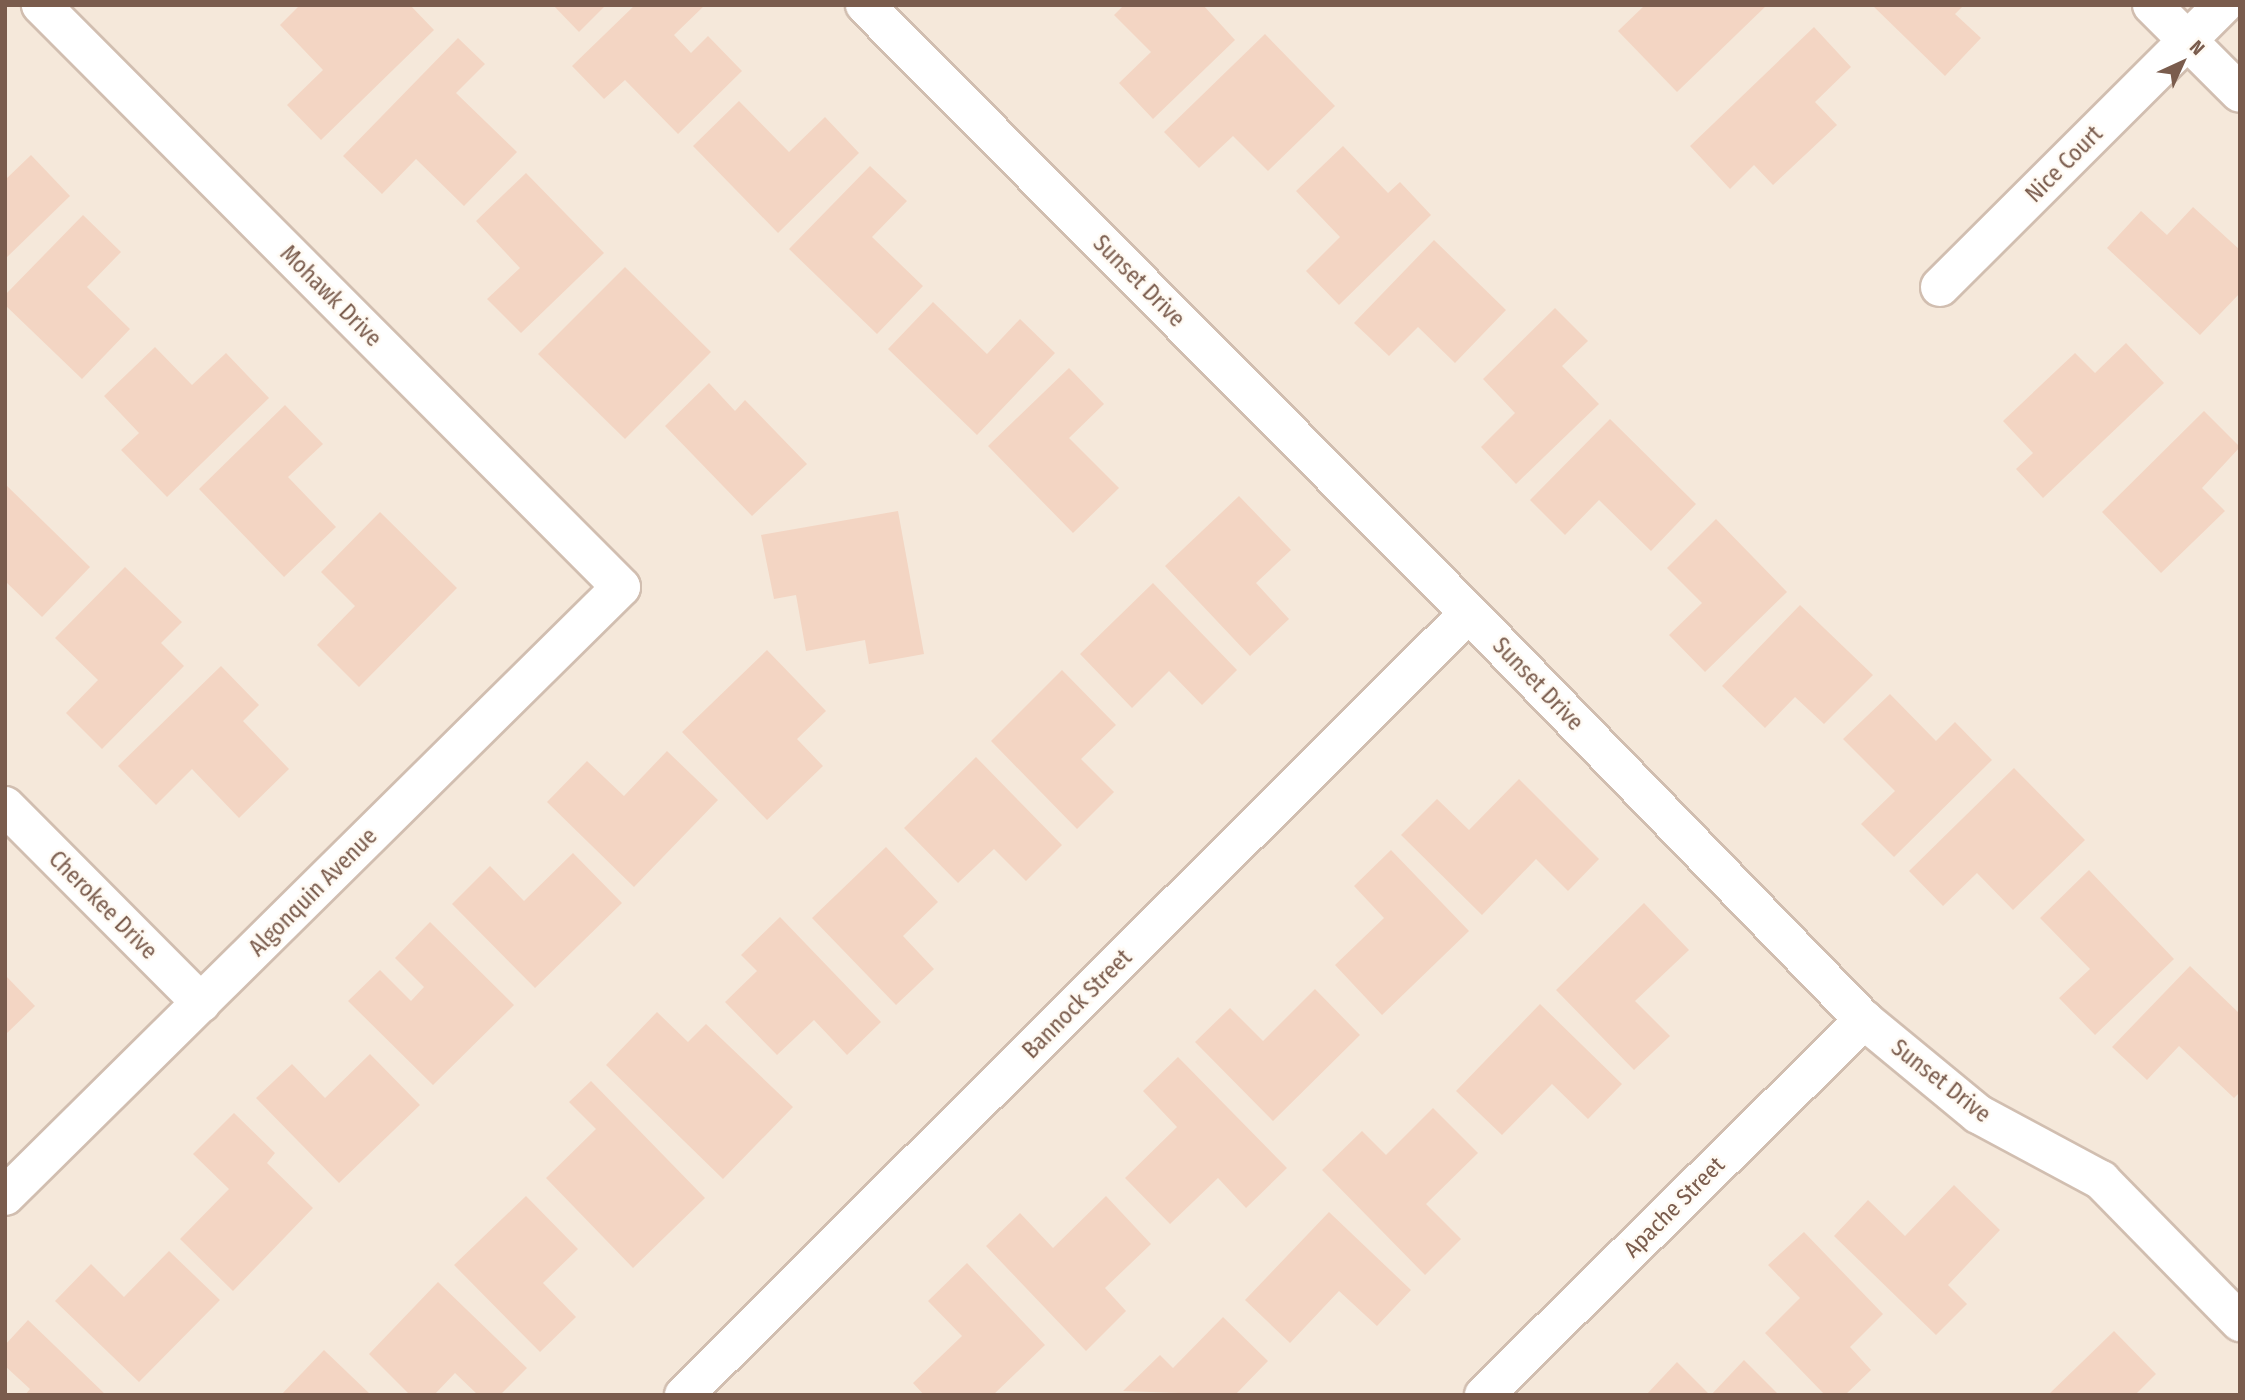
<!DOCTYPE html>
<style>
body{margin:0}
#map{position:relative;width:2245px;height:1400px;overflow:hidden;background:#fdf6ec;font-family:"Fira Sans Condensed",sans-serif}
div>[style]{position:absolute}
.residential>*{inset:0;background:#f5e8da}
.building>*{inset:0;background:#f3d5c3}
.roads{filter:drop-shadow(2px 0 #d1beb0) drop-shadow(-2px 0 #d1beb0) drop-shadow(0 2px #d1beb0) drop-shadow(0 -2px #d1beb0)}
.minor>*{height:38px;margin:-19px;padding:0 19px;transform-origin:19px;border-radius:19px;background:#fff}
span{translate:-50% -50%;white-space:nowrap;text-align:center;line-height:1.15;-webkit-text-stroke:5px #fffaf3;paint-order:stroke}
.street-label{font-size:23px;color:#7a5c4d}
.frame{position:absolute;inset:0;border:7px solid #7a5c4d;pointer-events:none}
.north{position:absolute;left:2147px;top:28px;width:70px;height:70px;-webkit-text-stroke:5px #fffaf3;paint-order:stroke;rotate:45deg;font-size:19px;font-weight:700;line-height:28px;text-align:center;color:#7a5c4d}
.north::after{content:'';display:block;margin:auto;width:24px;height:32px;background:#7a5c4d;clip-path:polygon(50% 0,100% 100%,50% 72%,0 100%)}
</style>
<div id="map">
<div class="residential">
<i style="clip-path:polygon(5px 5px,2240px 5px,2240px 1395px,5px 1395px)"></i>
</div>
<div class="building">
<i style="clip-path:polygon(300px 5px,410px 5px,434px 30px,321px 140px,287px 105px,323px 70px,280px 25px)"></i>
<i style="clip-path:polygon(553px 5px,606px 5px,579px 32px)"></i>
<i style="clip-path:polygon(635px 5px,705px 5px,674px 35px,691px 53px,708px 36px,742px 71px,678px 134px,625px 80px,604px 99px,572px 66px)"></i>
<i style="clip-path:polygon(1124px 5px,1203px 5px,1235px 40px,1153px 119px,1119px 83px,1151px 52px,1114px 15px)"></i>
<i style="clip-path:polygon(1645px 5px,1767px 5px,1677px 92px,1618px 31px)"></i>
<i style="clip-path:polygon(1872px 5px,1964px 5px,1955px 14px,1981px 38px,1945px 76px)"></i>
<i style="clip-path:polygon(1814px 27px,1851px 67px,1815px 102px,1837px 125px,1773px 185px,1754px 165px,1730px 189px,1690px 146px)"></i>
<i style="clip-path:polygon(1265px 34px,1335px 106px,1268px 171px,1233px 136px,1199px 168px,1164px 132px)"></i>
<i style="clip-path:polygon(458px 38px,485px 64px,456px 93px,517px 152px,464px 206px,416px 159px,382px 194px,343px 156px)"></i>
<i style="clip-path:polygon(739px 101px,789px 152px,825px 117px,859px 153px,778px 233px,693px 146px)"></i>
<i style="clip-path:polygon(1343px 146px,1388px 193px,1400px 182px,1431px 215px,1339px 305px,1306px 271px,1340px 237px,1296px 191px)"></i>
<i style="clip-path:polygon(31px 155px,70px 196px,5px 259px,5px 180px)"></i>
<i style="clip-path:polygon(870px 166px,907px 201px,872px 237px,923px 286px,877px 334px,789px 249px)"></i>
<i style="clip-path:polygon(526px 173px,604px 253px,521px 333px,487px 299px,520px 268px,476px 221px)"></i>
<i style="clip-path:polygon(2193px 207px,2240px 250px,2240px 293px,2200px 335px,2107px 248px,2141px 211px,2167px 235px)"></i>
<i style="clip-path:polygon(83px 215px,121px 252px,87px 287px,130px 329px,82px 379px,5px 305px,5px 295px)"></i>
<i style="clip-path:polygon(1434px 240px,1506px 310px,1455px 363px,1418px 327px,1389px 356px,1354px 323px)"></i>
<i style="clip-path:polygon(625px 267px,711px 352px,625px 439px,538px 354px)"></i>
<i style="clip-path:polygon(933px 302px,987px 354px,1020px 319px,1055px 353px,977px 435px,888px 349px)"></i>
<i style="clip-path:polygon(1555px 308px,1588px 341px,1562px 366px,1599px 404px,1516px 484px,1481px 447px,1515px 413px,1483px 379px)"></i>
<i style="clip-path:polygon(2126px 343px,2164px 383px,2043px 498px,2016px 469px,2033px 453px,2003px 421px,2075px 353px,2095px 373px)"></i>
<i style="clip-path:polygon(155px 347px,192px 385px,226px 353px,269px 398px,167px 497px,121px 450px,139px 433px,104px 396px)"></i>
<i style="clip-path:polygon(1069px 368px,1104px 404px,1069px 438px,1119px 488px,1073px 533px,988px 446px)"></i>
<i style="clip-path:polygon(709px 383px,735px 411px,745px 400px,807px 464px,752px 516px,665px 426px)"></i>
<i style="clip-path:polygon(285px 405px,323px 444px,288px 477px,336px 527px,284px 577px,199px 489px)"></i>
<i style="clip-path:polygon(2204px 411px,2240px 447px,2202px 488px,2225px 511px,2161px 573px,2102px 512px)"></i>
<i style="clip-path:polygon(1610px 419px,1696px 504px,1651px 551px,1599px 500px,1565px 535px,1530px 500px)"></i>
<i style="clip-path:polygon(5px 484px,90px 567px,42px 617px,5px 581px)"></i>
<i style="clip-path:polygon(1239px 496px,1291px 550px,1256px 583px,1289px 619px,1250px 656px,1165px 566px)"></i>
<i style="clip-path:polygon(898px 511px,924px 654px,869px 664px,865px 640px,806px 651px,796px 595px,774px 599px,761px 535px)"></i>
<i style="clip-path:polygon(380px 512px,457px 588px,359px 687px,317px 645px,355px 606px,321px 572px)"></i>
<i style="clip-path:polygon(1716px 519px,1787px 592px,1705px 672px,1669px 635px,1702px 603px,1667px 568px)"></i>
<i style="clip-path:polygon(125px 567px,182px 622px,161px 643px,184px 666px,102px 749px,66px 713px,98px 680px,55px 638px)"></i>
<i style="clip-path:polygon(1153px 583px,1237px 670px,1202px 705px,1169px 671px,1132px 708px,1080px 654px)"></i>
<i style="clip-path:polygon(1800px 605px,1873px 675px,1824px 724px,1795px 697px,1765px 728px,1722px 686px)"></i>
<i style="clip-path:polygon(767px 650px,826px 711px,797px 739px,823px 766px,767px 820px,682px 732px)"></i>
<i style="clip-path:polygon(221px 666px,259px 705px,243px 721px,289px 769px,239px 818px,192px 769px,156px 805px,118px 766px)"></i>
<i style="clip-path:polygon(1062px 670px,1116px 725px,1081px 759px,1114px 792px,1077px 829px,991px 741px)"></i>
<i style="clip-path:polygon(1890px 694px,1936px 741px,1955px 722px,1992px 760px,1894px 857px,1861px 824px,1895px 791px,1843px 739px)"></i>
<i style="clip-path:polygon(667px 751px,718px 800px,634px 887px,547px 802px,587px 761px,624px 796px)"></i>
<i style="clip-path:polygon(976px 757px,1062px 845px,1026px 881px,994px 849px,958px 883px,904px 828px)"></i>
<i style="clip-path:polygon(2014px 768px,2085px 840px,2013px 910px,1977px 873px,1943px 906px,1909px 871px)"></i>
<i style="clip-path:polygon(1519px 779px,1599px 859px,1568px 891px,1536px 859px,1482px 915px,1401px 835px,1437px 799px,1469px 830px)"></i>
<i style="clip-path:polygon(886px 847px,938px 902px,903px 936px,934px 969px,896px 1005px,812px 918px)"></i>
<i style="clip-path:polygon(1391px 850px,1469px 931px,1382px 1015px,1335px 965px,1384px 918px,1354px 886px)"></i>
<i style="clip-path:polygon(573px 853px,622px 903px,535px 988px,452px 904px,490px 866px,524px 901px)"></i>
<i style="clip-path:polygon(2089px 870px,2174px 959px,2095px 1035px,2059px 998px,2090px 969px,2040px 918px)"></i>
<i style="clip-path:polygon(1644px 903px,1689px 950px,1635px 1001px,1670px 1036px,1634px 1070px,1556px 990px)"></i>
<i style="clip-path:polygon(780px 917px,881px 1022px,847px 1055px,814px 1020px,777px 1055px,725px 1002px,757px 971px,741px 955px)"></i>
<i style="clip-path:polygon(430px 922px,514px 1005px,433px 1085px,348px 1001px,380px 970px,411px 1001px,424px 987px,395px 958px)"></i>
<i style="clip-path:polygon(2190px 966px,2240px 1014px,2240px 1092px,2234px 1098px,2179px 1046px,2147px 1080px,2112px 1047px)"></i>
<i style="clip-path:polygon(5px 975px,35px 1006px,5px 1035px)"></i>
<i style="clip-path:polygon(1315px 989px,1360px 1035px,1273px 1121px,1195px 1042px,1230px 1008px,1263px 1041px)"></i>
<i style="clip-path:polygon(1540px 1004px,1622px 1084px,1588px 1119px,1552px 1084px,1502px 1135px,1456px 1091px)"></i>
<i style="clip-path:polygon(657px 1012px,688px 1042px,706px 1024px,793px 1107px,723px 1179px,606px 1065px)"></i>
<i style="clip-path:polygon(370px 1054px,420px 1105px,339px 1183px,256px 1098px,292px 1064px,325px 1098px)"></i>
<i style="clip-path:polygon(1178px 1057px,1287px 1168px,1246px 1208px,1218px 1178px,1170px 1224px,1125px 1178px,1177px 1127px,1143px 1091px)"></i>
<i style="clip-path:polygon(591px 1081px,705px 1198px,633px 1268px,546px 1178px,596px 1129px,569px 1102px)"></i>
<i style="clip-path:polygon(1433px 1108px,1478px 1153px,1426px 1204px,1461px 1239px,1425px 1275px,1322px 1170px,1362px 1131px,1386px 1155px)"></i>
<i style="clip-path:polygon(234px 1113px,275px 1153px,267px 1163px,313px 1208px,233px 1291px,180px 1239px,229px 1189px,193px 1154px)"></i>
<i style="clip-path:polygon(1954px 1185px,2000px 1230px,1948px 1285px,1967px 1304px,1936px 1335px,1834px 1236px,1868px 1200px,1905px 1236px)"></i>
<i style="clip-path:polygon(526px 1196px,578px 1249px,543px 1283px,576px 1317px,540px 1352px,454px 1265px)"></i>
<i style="clip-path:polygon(1106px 1196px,1151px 1244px,1105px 1288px,1126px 1311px,1086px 1351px,986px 1246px,1020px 1213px,1053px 1248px)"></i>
<i style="clip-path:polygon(1329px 1212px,1411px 1290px,1377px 1326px,1339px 1291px,1290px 1343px,1245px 1300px)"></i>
<i style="clip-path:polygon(1804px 1232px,1883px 1314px,1850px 1347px,1871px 1370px,1845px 1395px,1825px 1395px,1765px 1333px,1800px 1298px,1768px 1265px)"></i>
<i style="clip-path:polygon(169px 1251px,220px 1300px,139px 1382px,55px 1301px,91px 1264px,124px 1297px)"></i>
<i style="clip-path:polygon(967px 1263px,1045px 1345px,993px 1395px,924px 1395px,913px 1383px,962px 1336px,928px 1301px)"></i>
<i style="clip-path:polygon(438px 1282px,527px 1368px,500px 1395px,478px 1395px,455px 1373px,434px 1395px,410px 1395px,369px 1354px)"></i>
<i style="clip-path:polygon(1223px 1317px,1268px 1361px,1235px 1395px,1123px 1391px,1160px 1355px,1173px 1368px)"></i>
<i style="clip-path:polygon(28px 1320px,106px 1395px,25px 1395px,30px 1389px,5px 1366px,5px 1345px)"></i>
<i style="clip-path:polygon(2114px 1331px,2156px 1374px,2135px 1395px,2048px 1395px)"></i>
<i style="clip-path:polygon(324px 1350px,371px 1395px,281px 1395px)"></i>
<i style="clip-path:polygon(1744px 1360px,1779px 1395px,1711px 1395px)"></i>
<i style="clip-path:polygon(1677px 1362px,1710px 1395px,1646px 1395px)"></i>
</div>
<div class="roads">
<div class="minor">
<i style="left:865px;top:5px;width:857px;rotate:45.19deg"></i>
<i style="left:1469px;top:613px;width:567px;rotate:45.86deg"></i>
<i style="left:1864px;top:1020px;width:148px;rotate:39.5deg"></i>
<i style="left:1978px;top:1114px;width:140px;rotate:28.2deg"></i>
<i style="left:2101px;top:1180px;width:199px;rotate:45.6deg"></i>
<i style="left:2152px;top:5px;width:124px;rotate:45deg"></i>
<i style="left:1940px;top:287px;width:400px;rotate:-44.9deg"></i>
<i style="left:5px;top:806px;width:278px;rotate:45.1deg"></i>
<i style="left:5px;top:1196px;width:866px;rotate:-44.67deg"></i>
<i style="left:621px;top:587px;width:822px;rotate:-134.9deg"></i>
<i style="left:684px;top:1395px;width:1108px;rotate:-44.89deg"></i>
<i style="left:1484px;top:1395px;width:534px;rotate:-44.62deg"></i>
</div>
</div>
<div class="street-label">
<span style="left:2064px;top:164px;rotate:-45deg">Nice Court</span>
<span style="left:1139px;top:281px;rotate:45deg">Sunset Drive</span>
<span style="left:331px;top:296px;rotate:45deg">Mohawk Drive</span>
<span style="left:1538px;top:684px;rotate:46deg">Sunset Drive</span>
<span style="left:313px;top:892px;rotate:-45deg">Algonquin Avenue</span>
<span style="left:103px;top:905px;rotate:45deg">Cherokee Drive</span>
<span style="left:1077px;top:1004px;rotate:-45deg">Bannock Street</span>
<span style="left:1941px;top:1081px;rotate:38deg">Sunset Drive</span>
<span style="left:1674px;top:1207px;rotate:-45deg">Apache Street</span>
</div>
<div class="frame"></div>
<div class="north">N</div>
</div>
